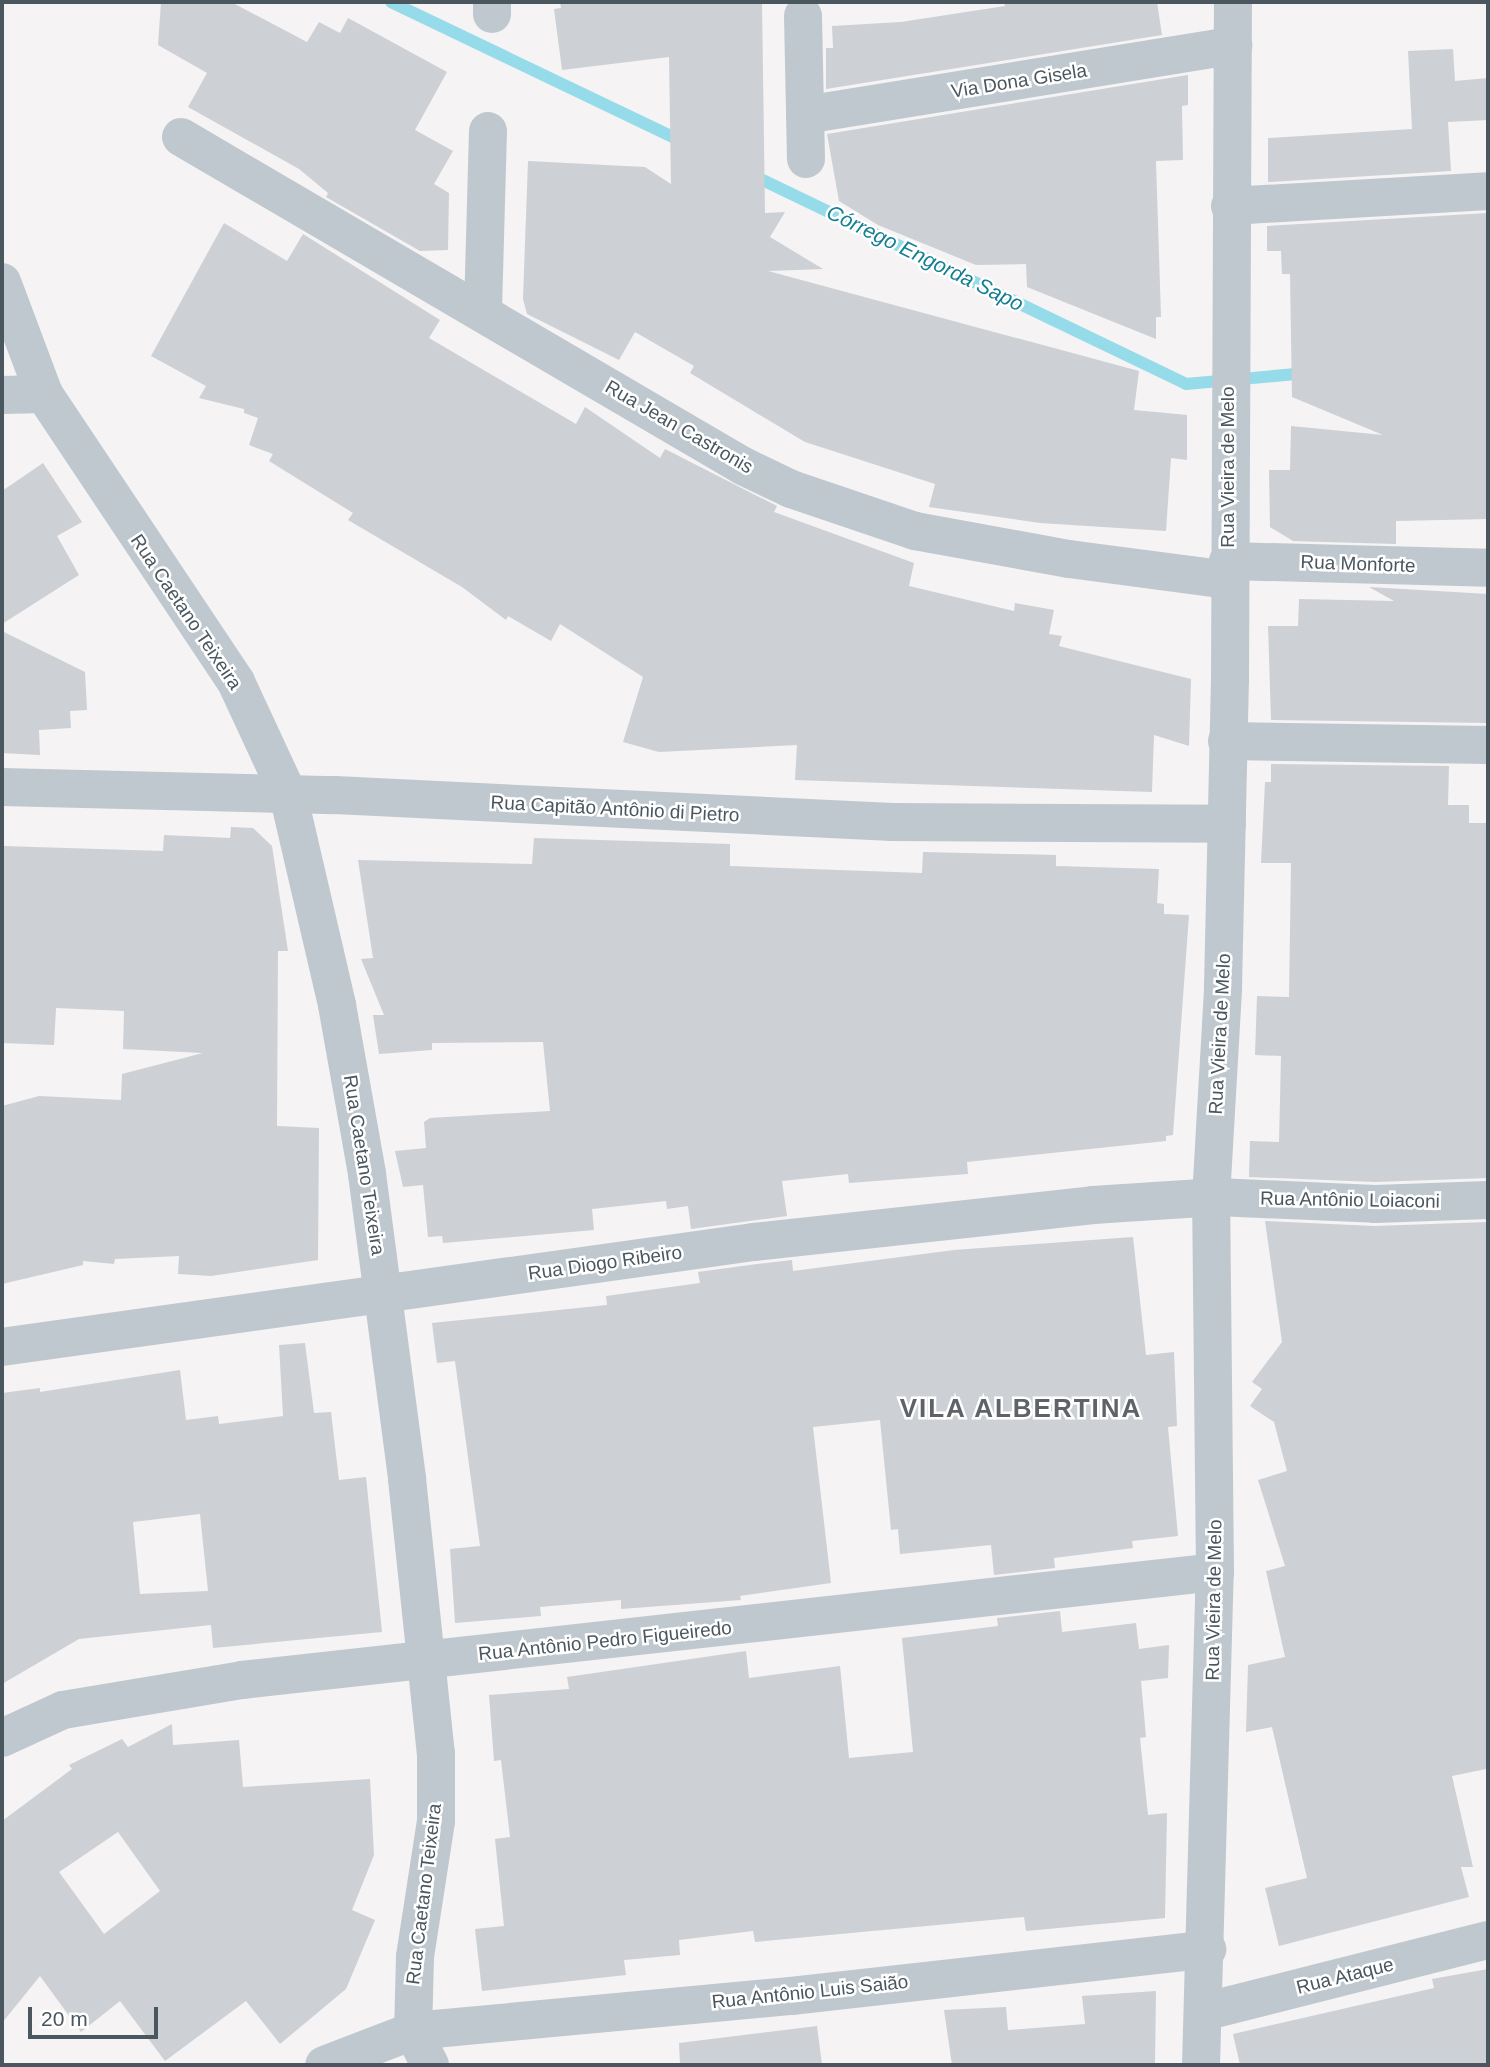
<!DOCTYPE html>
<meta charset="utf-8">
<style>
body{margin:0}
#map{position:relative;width:1490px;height:2067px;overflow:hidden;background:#f5f3f3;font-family:Arial,sans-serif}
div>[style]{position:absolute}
.stream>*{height:12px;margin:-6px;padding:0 6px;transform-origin:6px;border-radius:6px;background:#95dbe9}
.building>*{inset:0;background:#cdd0d5}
.minor>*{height:38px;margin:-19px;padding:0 19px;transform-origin:19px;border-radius:19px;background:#bfc8ce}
span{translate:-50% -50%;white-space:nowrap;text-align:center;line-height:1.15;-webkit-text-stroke:5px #fff;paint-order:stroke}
.street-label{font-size:19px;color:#4b575f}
.water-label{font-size:21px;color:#147e92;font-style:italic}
.district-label{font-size:26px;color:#5f6367;font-weight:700;letter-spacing:2px}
.frame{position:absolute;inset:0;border:4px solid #4b575f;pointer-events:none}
.scale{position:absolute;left:28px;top:2007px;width:130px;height:32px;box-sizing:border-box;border:4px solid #4b575f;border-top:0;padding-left:9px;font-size:21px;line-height:24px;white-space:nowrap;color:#4b575f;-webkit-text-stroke:5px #fff;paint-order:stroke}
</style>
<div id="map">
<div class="stream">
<i style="left:391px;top:2px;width:324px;rotate:25.6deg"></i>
<i style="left:750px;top:174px;width:484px;rotate:25.7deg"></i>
<i style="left:1186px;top:384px;width:121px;rotate:-5.2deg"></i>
</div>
<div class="building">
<i style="clip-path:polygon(161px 2px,231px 2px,307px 42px,319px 22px,340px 33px,348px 18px,447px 72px,415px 130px,453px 151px,434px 184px,449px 193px,448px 250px,420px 251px,326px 197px,328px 193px,299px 169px,188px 107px,207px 73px,158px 45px)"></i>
<i style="clip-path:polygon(560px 2px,762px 2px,765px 213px,785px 212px,770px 237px,823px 269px,768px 271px,1139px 371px,1134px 410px,1187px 415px,1187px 460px,1171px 458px,1166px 531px,1040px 523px,929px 507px,935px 484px,805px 442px,690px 373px,694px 366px,635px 332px,619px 360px,527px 314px,523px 299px,528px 161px,645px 167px,671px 184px,669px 57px,562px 70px,554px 9px,561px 8px)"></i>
<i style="clip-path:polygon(1004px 2px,1157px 2px,1162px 35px,826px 89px,826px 48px,833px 48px,832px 26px,901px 22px,1005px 6px)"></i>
<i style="clip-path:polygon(1453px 49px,1455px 81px,1488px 78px,1488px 120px,1448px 122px,1451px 171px,1268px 182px,1268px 138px,1412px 129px,1408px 51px)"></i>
<i style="clip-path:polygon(1188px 75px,1188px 105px,1182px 106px,1183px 160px,1156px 161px,1161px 317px,1156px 317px,1156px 339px,1027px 287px,1026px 264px,976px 265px,878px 225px,839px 201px,827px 134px)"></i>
<i style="clip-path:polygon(1488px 213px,1488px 519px,1396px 521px,1396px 544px,1293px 541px,1270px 527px,1269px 470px,1290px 470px,1291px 426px,1383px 435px,1292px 397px,1290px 274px,1282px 274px,1281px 251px,1267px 251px,1267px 226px)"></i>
<i style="clip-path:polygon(224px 223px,287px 261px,303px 234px,440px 320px,429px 338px,576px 424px,585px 407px,660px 458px,665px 449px,777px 506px,774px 512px,914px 563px,909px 586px,1014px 611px,1015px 603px,1054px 610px,1049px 634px,1062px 636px,1059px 646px,1191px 679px,1189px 746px,1154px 735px,1152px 792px,795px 780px,797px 745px,659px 752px,623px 742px,643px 677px,560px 624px,551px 641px,508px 616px,506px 620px,462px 587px,348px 520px,353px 513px,269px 461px,273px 454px,249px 445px,258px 418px,244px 413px,244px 409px,199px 398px,206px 386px,151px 356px)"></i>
<i style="clip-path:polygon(43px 463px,82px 522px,57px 536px,79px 575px,2px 624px,2px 491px)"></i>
<i style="clip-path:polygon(1369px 587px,1488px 594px,1488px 723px,1271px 720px,1268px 626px,1298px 626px,1299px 599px,1394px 601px)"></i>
<i style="clip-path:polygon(2px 631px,85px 672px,87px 710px,70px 711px,71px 728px,39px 730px,40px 755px,2px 753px)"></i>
<i style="clip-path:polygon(1271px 764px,1449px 766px,1448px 805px,1469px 805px,1469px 823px,1488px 823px,1488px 1178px,1375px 1182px,1249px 1177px,1250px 1141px,1279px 1142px,1281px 1056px,1255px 1055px,1257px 996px,1289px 997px,1291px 863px,1261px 863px,1265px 782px,1271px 782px)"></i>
<i style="clip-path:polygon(231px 827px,253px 828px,272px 846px,288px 951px,278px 951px,277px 1126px,319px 1128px,318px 1260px,211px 1276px,178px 1274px,179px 1256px,115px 1259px,114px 1264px,83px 1261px,83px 1265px,2px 1284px,2px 1106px,39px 1096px,121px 1100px,122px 1074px,203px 1053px,123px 1049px,124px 1011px,56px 1008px,54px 1045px,2px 1043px,2px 846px,163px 851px,164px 835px,230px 838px)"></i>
<i style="clip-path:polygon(534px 838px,730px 844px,730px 866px,922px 873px,923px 852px,1056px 855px,1056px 866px,1159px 869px,1157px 903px,1164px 904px,1164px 914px,1189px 915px,1173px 1135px,1166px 1136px,1166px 1141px,967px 1162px,968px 1174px,849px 1183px,848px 1174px,782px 1181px,787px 1216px,691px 1229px,688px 1206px,667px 1209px,666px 1201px,592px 1209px,594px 1230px,443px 1243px,442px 1236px,428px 1237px,423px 1185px,403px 1187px,395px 1151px,426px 1148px,424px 1122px,430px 1118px,550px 1111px,543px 1042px,432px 1043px,432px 1050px,379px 1054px,373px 1015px,384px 1015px,361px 959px,373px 958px,358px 860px,532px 864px)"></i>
<i style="clip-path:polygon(1265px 1221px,1374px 1226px,1488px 1222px,1486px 1769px,1452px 1776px,1473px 1867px,1461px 1867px,1469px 1897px,1279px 1946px,1265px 1888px,1307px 1878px,1272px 1727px,1246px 1732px,1248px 1665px,1285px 1657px,1266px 1571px,1285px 1566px,1258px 1480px,1287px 1471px,1274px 1422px,1250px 1406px,1262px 1389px,1252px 1382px,1282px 1342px)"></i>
<i style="clip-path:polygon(1133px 1237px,1146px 1355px,1174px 1352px,1177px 1426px,1168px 1427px,1178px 1536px,1132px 1541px,1133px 1548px,1054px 1558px,1055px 1568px,994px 1575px,991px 1545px,900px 1554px,898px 1529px,891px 1530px,880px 1420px,813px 1427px,831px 1583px,740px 1596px,741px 1600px,621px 1609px,621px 1600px,540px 1607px,541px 1616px,455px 1623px,450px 1549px,480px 1546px,455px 1361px,437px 1363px,432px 1323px,607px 1305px,606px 1296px,700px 1283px,698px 1272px,757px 1264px,792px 1260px,793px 1271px,954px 1250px)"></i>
<i style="clip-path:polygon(evenodd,305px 1343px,314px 1413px,331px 1412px,339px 1480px,366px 1477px,382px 1632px,213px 1648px,211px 1625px,79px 1639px,2px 1684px,2px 1393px,40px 1388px,40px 1392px,180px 1370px,186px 1420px,218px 1416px,219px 1424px,283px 1416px,279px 1345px,305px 1343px,200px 1514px,208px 1591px,140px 1594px,133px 1522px,200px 1514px)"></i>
<i style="clip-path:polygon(1060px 1611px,1062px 1632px,1136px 1623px,1139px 1649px,1169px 1645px,1168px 1678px,1141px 1681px,1146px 1737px,1140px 1738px,1148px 1815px,1167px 1813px,1165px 1918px,1026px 1931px,1024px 1917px,755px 1942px,753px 1931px,679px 1940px,680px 1955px,624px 1960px,626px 1975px,482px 1991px,475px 1929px,504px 1926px,495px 1839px,510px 1837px,501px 1760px,494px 1761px,489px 1695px,569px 1689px,567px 1677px,746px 1651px,749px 1678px,840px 1666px,849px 1758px,913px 1752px,902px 1638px,998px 1626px,997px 1618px)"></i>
<i style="clip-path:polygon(evenodd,172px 1724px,173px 1745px,239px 1740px,243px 1787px,370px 1779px,374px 1855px,352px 1910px,375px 1920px,346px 1989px,280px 2044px,246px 2001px,165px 2061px,120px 2001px,81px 2032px,40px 1976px,2px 2023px,2px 1821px,72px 1769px,69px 1765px,122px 1739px,128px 1747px,172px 1724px,118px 1832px,160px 1891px,104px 1934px,59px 1872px,118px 1832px)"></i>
<i style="clip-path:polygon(1488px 1969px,1488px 2065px,1240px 2065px,1233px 2034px,1434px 1988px,1432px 1979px)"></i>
<i style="clip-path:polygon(1156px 1991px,1155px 2065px,952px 2065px,944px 2010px,1006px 2007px,1008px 2030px,1085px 2024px,1082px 1996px)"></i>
<i style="clip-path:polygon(817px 2026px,822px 2065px,680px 2065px,679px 2043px)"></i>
</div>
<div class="minor">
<i style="left:492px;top:14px;width:12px;rotate:-90deg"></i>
<i style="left:803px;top:16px;width:143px;rotate:88.8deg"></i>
<i style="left:805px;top:115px;width:434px;rotate:-9.2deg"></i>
<i style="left:181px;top:137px;width:651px;rotate:30.35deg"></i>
<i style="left:743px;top:466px;width:53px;rotate:25.6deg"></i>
<i style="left:791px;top:489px;width:131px;rotate:18.7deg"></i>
<i style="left:915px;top:531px;width:157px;rotate:10.3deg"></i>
<i style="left:1069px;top:559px;width:160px;rotate:7.5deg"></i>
<i style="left:1230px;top:206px;width:258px;rotate:-3.3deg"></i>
<i style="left:2px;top:282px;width:120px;rotate:69.4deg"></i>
<i style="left:44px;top:394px;width:346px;rotate:56.3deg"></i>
<i style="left:236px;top:682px;width:123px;rotate:65.1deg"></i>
<i style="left:288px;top:794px;width:217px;rotate:76.9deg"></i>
<i style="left:337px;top:1005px;width:172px;rotate:79.9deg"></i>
<i style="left:367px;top:1174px;width:308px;rotate:82.5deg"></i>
<i style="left:407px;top:1479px;width:276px;rotate:84deg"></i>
<i style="left:436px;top:1753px;width:68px;rotate:90deg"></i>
<i style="left:436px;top:1821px;width:138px;rotate:98.8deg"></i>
<i style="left:415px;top:1957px;width:74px;rotate:91.5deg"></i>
<i style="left:413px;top:2031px;width:95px;rotate:159.1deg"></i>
<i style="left:483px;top:310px;width:179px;rotate:-88.4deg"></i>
<i style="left:2px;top:395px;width:42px;rotate:-1.4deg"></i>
<i style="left:1228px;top:561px;width:260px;rotate:1.5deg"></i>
<i style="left:1227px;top:741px;width:261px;rotate:0.9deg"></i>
<i style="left:2px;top:787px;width:333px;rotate:1.4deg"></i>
<i style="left:335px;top:795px;width:558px;rotate:2.78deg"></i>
<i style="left:892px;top:822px;width:335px;rotate:0.3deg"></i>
<i style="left:2px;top:1347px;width:759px;rotate:-7.95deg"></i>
<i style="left:754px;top:1242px;width:341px;rotate:-6.2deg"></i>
<i style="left:1093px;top:1205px;width:124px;rotate:-3.7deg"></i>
<i style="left:1217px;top:1197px;width:158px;rotate:2.5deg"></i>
<i style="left:1375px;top:1204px;width:113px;rotate:-2deg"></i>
<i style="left:2px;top:1738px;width:67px;rotate:-24.7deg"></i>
<i style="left:63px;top:1710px;width:181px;rotate:-9.5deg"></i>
<i style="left:242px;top:1680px;width:979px;rotate:-6.33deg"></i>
<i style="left:1203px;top:2012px;width:294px;rotate:-14.2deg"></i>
<i style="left:430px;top:2065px;width:38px;rotate:-117deg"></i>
<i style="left:413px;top:2031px;width:380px;rotate:-5.3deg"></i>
<i style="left:791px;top:1996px;width:419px;rotate:-6.4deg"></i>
<i style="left:1201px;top:2065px;width:493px;rotate:-88.4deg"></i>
<i style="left:1215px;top:1572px;width:374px;rotate:-90.6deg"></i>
<i style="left:1211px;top:1198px;width:211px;rotate:-86.7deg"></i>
<i style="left:1223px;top:987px;width:307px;rotate:-88.7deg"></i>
<i style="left:1230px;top:680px;width:678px;rotate:-89.75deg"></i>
</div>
<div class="street-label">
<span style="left:1019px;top:81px;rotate:-9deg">Via Dona Gisela</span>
<span style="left:679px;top:427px;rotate:30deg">Rua Jean Castronis</span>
<span style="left:1228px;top:467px;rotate:-90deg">Rua Vieira de Melo</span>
<span style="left:1358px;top:564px;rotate:2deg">Rua Monforte</span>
<span style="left:186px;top:612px;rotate:56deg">Rua Caetano Teixeira</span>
<span style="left:615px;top:809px;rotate:3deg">Rua Capitão Antônio di Pietro</span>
<span style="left:1220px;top:1034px;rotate:-87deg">Rua Vieira de Melo</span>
<span style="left:364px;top:1165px;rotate:81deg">Rua Caetano Teixeira</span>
<span style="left:1350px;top:1200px;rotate:1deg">Rua Antônio Loiaconi</span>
<span style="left:605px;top:1263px;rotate:-8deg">Rua Diogo Ribeiro</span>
<span style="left:1214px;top:1600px;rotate:-89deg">Rua Vieira de Melo</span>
<span style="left:605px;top:1641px;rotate:-6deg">Rua Antônio Pedro Figueiredo</span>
<span style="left:424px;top:1894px;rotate:-83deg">Rua Caetano Teixeira</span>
<span style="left:1345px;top:1976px;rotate:-14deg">Rua Ataque</span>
<span style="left:810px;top:1992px;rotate:-6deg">Rua Antônio Luis Saião</span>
</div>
<div class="water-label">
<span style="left:925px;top:258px;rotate:26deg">Córrego Engorda Sapo</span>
</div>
<div class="district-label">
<span style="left:1021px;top:1409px">VILA ALBERTINA</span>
</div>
<div class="frame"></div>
<div class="scale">20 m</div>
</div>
